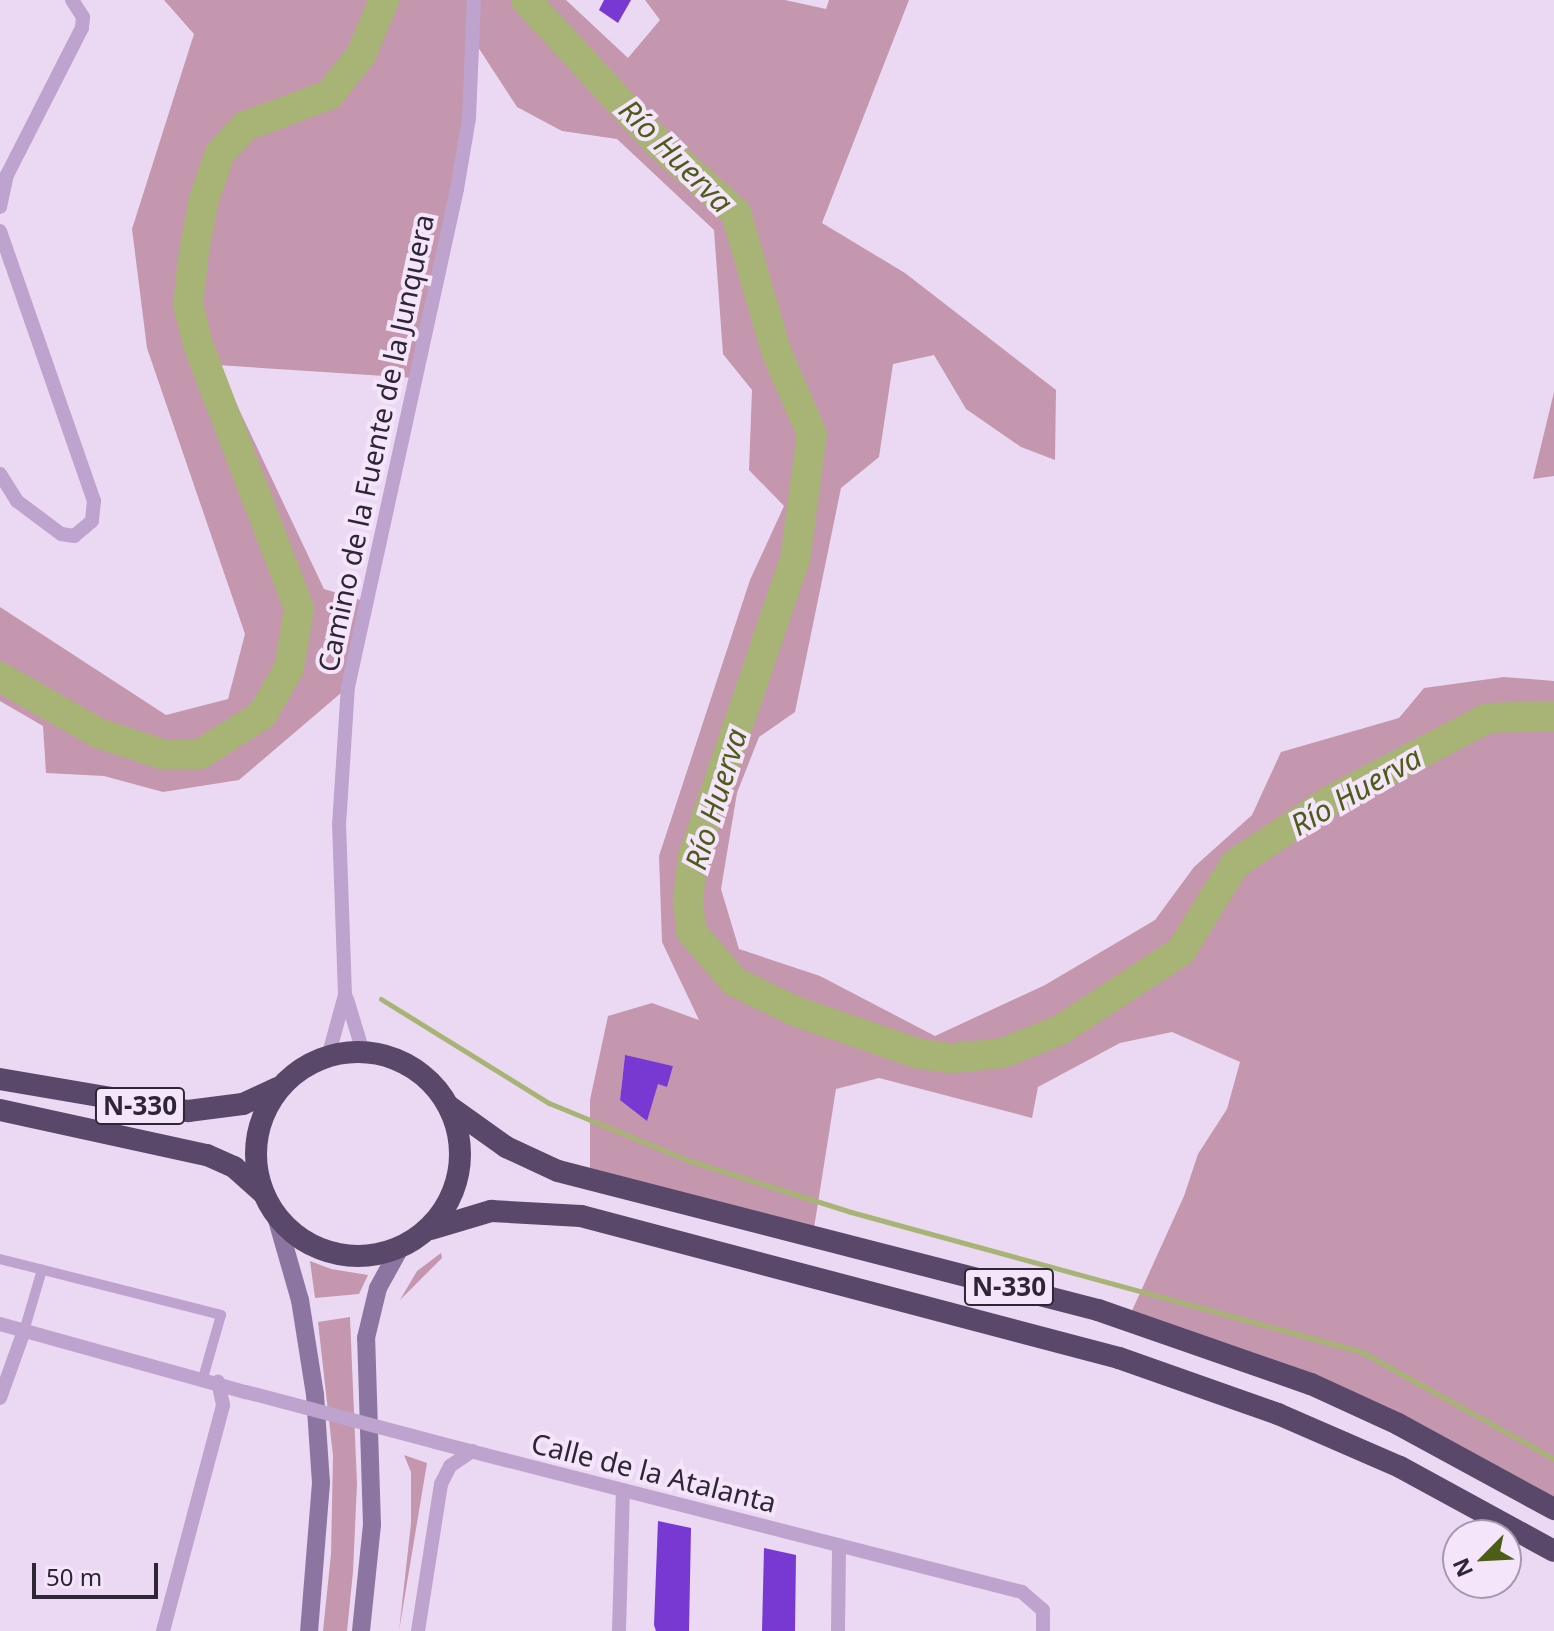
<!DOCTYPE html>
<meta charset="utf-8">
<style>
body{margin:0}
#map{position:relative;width:1554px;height:1631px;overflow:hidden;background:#ebd9f4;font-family:"Noto Sans",sans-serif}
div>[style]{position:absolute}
.green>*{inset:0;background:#c497ae}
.stream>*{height:5px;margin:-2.5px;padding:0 2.5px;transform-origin:2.5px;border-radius:2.5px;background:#a7b475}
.river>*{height:30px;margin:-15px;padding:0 15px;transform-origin:15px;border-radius:15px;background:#a7b475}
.building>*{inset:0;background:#7739d2}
.pedestrian>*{height:10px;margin:-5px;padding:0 5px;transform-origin:5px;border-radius:5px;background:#bda3cd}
.minor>*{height:14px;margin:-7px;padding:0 7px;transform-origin:7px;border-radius:7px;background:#bda3cd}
.secondary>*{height:18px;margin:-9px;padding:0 9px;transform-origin:9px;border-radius:9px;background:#8c75a1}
.trunk>*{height:22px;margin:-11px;padding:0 11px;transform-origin:11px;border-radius:11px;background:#59486a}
.trunk>.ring{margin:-11px;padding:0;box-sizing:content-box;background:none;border:22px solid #59486a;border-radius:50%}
.minor-bridge>*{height:14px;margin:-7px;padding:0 7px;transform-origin:7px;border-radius:7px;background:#bda3cd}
span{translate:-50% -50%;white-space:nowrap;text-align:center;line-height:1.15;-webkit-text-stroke:8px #f5e5fb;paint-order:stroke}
.shield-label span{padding:2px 6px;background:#f5e5fb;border:2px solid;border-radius:6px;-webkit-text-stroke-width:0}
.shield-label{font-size:26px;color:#2e2637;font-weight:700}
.street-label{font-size:28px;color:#2e2637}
.water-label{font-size:30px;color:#4d5d18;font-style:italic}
.north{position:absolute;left:1442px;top:1519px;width:80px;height:80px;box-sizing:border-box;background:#f5e5fb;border:2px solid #a599ad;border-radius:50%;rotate:246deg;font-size:22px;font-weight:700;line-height:32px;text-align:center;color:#2e2637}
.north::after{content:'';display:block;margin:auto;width:28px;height:36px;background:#4d5d18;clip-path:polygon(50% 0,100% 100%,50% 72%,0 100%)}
.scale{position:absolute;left:32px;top:1563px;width:126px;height:36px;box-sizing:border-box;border:4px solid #2e2637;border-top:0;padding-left:10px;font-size:24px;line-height:28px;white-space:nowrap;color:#2e2637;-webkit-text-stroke:6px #f5e5fb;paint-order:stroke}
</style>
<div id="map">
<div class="green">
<i style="clip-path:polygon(evenodd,164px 0,566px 0,628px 58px,660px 20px,645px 0,785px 0,826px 9px,829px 0,909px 0,822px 223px,905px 273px,1056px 390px,1055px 460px,1021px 447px,966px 409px,934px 355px,893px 364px,879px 457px,841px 488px,795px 712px,759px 737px,737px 793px,721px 889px,739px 949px,820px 976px,935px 1036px,1045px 985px,1155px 920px,1194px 867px,1252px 815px,1281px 752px,1399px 718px,1424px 688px,1504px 677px,1554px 681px,1554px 1501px,1131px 1313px,1184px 1196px,1198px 1154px,1227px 1109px,1240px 1062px,1172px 1032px,1120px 1043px,1038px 1087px,1032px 1118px,879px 1078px,836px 1089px,814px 1228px,590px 1172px,590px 1100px,608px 1016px,652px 1003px,699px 1020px,662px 942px,659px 856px,750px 580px,784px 506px,749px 470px,752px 390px,723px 354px,714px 230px,617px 139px,562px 131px,517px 107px,476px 44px,469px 118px,415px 378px,218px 365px,324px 589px,364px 601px,348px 687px,239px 780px,163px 792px,104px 776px,46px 773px,43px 726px,0 701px,0 607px,166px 715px,228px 699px,245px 634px,147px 348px,132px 229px,194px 34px,164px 0,625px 1056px,673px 1066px,666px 1086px,642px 1079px,620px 1100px,625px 1056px)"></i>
<i style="clip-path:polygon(1554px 392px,1554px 476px,1533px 479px)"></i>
<i style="clip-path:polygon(441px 1253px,442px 1258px,400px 1300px,417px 1271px)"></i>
<i style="clip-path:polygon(310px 1261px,331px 1269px,368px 1275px,359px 1294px,315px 1298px)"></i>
<i style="clip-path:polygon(350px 1317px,357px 1484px,353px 1572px,347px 1631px,323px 1631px,331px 1554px,333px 1456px,318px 1322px)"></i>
<i style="clip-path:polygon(404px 1455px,427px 1463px,399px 1631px,411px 1523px,411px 1472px)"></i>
</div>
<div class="stream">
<i style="left:381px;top:999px;width:198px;rotate:31.8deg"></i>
<i style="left:549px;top:1103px;width:149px;rotate:22.4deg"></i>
<i style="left:687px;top:1160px;width:172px;rotate:17.6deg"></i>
<i style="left:851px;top:1212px;width:530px;rotate:15.32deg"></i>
<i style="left:1362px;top:1352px;width:220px;rotate:29.1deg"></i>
</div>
<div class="river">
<i style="left:526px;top:0;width:193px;rotate:47.3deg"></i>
<i style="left:657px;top:142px;width:106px;rotate:41.9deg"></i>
<i style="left:736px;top:213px;width:144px;rotate:73.8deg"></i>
<i style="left:776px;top:351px;width:90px;rotate:66.6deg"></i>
<i style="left:812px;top:434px;width:126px;rotate:97.7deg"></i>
<i style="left:795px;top:559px;width:315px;rotate:108.9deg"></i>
<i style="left:693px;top:857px;width:43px;rotate:96.6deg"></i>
<i style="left:688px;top:900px;width:31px;rotate:84deg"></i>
<i style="left:691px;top:931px;width:67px;rotate:49.2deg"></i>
<i style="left:735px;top:982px;width:67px;rotate:25.8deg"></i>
<i style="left:795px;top:1011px;width:131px;rotate:19.1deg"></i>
<i style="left:919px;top:1054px;width:35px;rotate:7deg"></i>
<i style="left:954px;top:1058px;width:49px;rotate:-5.8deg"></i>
<i style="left:1003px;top:1053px;width:61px;rotate:-22deg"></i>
<i style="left:1060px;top:1030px;width:145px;rotate:-33.1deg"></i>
<i style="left:1181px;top:951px;width:102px;rotate:-58.2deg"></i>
<i style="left:1235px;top:864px;width:113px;rotate:-33.8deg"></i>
<i style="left:1329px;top:801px;width:179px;rotate:-27.6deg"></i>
<i style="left:1488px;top:718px;width:66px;rotate:-1.7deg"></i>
<i style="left:0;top:677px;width:113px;rotate:29.7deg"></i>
<i style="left:98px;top:733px;width:66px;rotate:18.4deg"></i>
<i style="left:161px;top:754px;width:39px"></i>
<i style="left:200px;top:754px;width:73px;rotate:-32.2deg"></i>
<i style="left:262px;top:715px;width:54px;rotate:-60.1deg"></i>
<i style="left:289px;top:668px;width:61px;rotate:-80.5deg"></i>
<i style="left:299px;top:608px;width:282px;rotate:-111deg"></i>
<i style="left:198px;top:345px;width:42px;rotate:-103.7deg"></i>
<i style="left:188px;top:304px;width:52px;rotate:-83.4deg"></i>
<i style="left:194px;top:252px;width:54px;rotate:-79.3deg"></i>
<i style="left:204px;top:199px;width:49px;rotate:-70.8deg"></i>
<i style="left:220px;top:153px;width:37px;rotate:-47deg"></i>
<i style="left:245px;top:126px;width:90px;rotate:-20.3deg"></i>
<i style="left:329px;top:95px;width:51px;rotate:-51.3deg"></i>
<i style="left:361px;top:55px;width:60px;rotate:-67.3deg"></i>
</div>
<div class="building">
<i style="clip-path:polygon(604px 0,631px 0,618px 23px,599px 10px)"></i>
<i style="clip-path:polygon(625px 1055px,673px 1066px,667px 1087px,658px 1084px,647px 1121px,620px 1100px)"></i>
<i style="clip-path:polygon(658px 1521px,691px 1528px,689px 1631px,656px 1631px,654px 1625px)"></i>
<i style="clip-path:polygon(764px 1548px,796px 1555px,795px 1631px,762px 1631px)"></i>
</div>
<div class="pedestrian">
<i style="left:0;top:1259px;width:228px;rotate:14.2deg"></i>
<i style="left:221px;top:1315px;width:66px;rotate:105.9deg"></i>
<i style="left:24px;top:1331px;width:64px;rotate:-73.6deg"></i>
</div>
<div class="minor">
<i style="left:0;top:207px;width:33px;rotate:-78deg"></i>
<i style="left:7px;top:175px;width:165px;rotate:-63deg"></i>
<i style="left:82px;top:28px;width:11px;rotate:-85deg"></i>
<i style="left:83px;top:17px;width:20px;rotate:-123deg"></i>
<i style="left:0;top:231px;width:286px;rotate:70.8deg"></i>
<i style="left:94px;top:501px;width:20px;rotate:96deg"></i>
<i style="left:92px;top:521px;width:23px;rotate:140deg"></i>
<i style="left:74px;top:536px;width:13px;rotate:-171deg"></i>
<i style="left:61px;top:534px;width:55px;rotate:-143.1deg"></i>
<i style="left:17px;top:501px;width:32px;rotate:-122deg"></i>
<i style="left:347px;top:999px;width:55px;rotate:73.2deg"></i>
<i style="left:328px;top:1057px;width:64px;rotate:-74.7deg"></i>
<i style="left:345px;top:995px;width:170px;rotate:-92deg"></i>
<i style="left:339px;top:825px;width:138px;rotate:-86.3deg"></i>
<i style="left:348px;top:687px;width:510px;rotate:-77.65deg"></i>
<i style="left:457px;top:189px;width:72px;rotate:-80.4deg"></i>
<i style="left:469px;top:118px;width:118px;rotate:-87.6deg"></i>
<i style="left:0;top:1324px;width:255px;rotate:15.5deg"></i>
<i style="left:0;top:1398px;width:71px;rotate:-70.3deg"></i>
<i style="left:435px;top:1442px;width:606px;rotate:14.33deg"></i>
<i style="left:1022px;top:1592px;width:28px;rotate:41deg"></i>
<i style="left:1043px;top:1610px;width:21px;rotate:90deg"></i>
<i style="left:163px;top:1631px;width:234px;rotate:-75.1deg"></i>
<i style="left:223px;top:1405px;width:24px;rotate:-102deg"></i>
<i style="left:418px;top:1631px;width:149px;rotate:-81.1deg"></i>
<i style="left:441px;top:1484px;width:20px;rotate:-63deg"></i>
<i style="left:450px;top:1466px;width:27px;rotate:-34deg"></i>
<i style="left:619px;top:1631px;width:140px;rotate:-88.4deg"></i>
<i style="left:838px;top:1631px;width:85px;rotate:-89.3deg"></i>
</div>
<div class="secondary">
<i style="left:275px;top:1213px;width:91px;rotate:74deg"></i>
<i style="left:300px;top:1300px;width:96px;rotate:81deg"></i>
<i style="left:315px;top:1395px;width:88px;rotate:86.1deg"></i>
<i style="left:321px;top:1483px;width:148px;rotate:94.6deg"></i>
<i style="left:361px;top:1631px;width:107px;rotate:-84.1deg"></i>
<i style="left:372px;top:1525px;width:187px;rotate:-91.8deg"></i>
<i style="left:366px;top:1338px;width:51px;rotate:-76.5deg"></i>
<i style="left:378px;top:1288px;width:43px;rotate:-61.1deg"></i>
</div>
<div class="trunk">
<i class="ring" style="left:256px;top:1052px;width:182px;height:182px"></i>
<i style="left:0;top:1079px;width:191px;rotate:9.7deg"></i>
<i style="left:188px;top:1111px;width:55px;rotate:-7.3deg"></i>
<i style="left:243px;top:1104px;width:38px;rotate:-25deg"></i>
<i style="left:450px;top:1107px;width:69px;rotate:35.5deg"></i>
<i style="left:506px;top:1147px;width:57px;rotate:24.8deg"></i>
<i style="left:558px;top:1171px;width:558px;rotate:14.43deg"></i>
<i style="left:1098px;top:1310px;width:225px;rotate:19.2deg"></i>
<i style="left:1311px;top:1384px;width:96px;rotate:24.7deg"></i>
<i style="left:1398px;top:1424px;width:178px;rotate:28.6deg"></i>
<i style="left:0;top:1110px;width:212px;rotate:12.3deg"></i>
<i style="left:207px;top:1155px;width:30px;rotate:24deg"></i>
<i style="left:234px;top:1167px;width:38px;rotate:42deg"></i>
<i style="left:431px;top:1229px;width:63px;rotate:-16.7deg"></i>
<i style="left:491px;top:1211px;width:90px;rotate:3.2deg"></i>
<i style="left:581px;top:1216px;width:556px;rotate:14.79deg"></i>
<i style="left:1119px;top:1358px;width:169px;rotate:19.4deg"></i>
<i style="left:1278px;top:1414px;width:133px;rotate:23.5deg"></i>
<i style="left:1400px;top:1467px;width:175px;rotate:28.6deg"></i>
</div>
<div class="minor-bridge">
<i style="left:246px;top:1392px;width:196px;rotate:14.8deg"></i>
</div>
<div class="shield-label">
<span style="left:140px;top:1106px">N-330</span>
<span style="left:1009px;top:1287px">N-330</span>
</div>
<div class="street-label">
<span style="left:375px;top:443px;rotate:-78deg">Camino de la Fuente de la Junquera</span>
<span style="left:654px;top:1472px;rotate:14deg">Calle de la Atalanta</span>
</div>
<div class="water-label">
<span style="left:676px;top:156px;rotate:45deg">Río Huerva</span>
<span style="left:1356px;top:791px;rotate:-30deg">Río Huerva</span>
<span style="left:716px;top:799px;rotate:-73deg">Río Huerva</span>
</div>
<div class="north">N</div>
<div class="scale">50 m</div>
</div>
